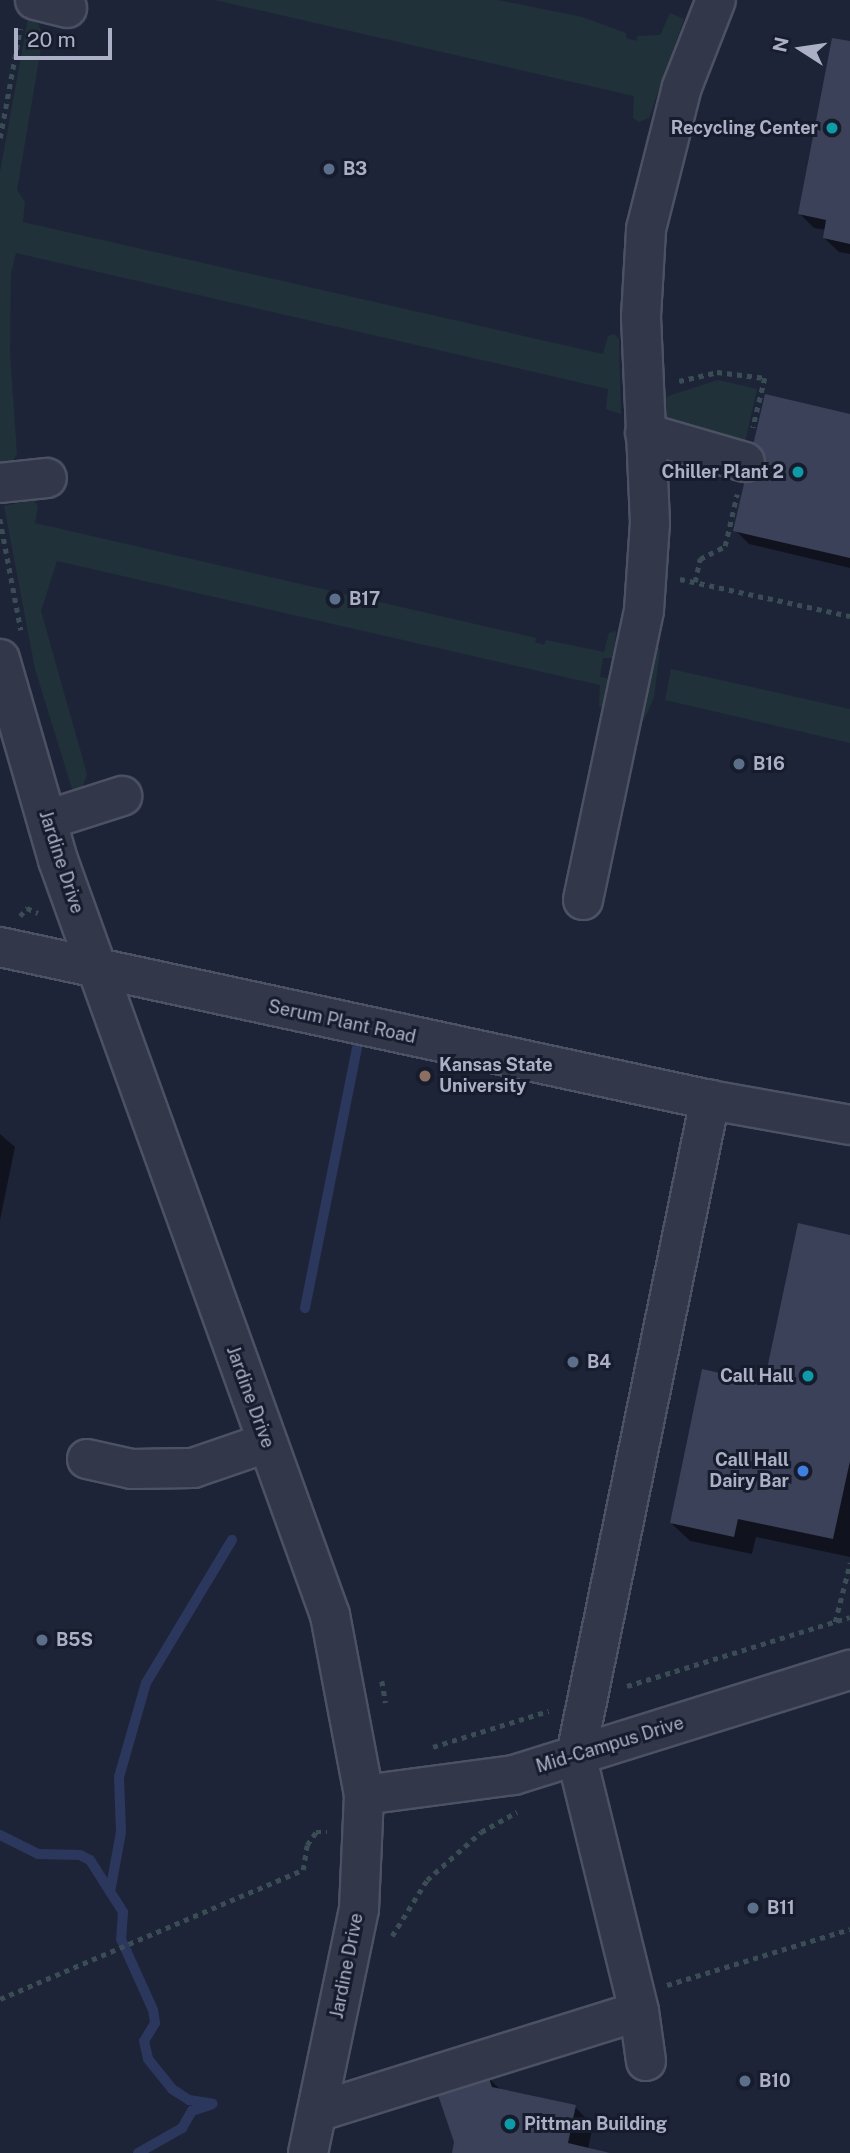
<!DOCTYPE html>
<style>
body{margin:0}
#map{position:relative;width:850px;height:2153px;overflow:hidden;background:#1e2438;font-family:"Public Sans",sans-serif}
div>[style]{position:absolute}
.green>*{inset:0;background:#203139}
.shadow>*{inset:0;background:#0007}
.stream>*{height:10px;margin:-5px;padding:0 5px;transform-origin:5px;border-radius:5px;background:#2c375d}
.building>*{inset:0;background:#3a4159}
.path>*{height:4.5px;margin-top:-2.25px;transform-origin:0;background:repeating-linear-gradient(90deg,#3a4d54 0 5px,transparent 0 10px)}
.roads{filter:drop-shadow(2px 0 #4c5164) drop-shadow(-2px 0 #4c5164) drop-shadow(0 2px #4c5164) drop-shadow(0 -2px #4c5164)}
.minor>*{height:38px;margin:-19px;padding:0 19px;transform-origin:19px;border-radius:19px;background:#323749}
.dots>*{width:19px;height:19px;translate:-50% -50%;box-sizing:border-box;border:4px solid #171c2d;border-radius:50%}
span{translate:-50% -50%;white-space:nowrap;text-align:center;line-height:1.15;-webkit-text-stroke:6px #171c2d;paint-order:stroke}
.poi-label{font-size:18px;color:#acb0c6;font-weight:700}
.right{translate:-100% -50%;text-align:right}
.left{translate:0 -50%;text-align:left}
.street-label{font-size:18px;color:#acb0c6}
.north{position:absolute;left:766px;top:14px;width:70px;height:70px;-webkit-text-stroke:5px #171c2d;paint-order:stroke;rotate:282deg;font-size:19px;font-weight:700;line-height:28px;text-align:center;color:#acb0c6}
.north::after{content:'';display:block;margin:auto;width:24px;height:32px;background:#acb0c6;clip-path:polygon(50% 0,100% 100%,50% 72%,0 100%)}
.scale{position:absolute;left:14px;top:28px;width:98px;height:32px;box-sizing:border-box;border:4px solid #acb0c6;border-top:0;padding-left:9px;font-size:21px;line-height:24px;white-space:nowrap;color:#acb0c6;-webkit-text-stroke:5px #171c2d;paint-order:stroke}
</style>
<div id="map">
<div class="green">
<i style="clip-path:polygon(215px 0,498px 0,582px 17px,626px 33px,626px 38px,636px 41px,638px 36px,660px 35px,670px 13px,684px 19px,649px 118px,639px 122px,633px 118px,634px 96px)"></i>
<i style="clip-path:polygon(28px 18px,38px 23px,43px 36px,17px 190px,25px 202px,23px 222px,603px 354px,608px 336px,614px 334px,619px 339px,621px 414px,606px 409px,608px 389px,16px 253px,11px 274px,10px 353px,17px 454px,10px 465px,0 467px,0 172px)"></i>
<i style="clip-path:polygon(718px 380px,757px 389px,743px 451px,666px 428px,664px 401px,668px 396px)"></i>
<i style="clip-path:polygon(33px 500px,38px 506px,35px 523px,536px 638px,535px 642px,544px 645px,546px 640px,604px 652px,609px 633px,616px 631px,614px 658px,603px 658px,600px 677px,612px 679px,605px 711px,599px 706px,600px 685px,57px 561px,41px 611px,87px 774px,83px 786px,73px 792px,35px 669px,4px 506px)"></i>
<i style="clip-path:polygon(655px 641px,660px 650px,654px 697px,644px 720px,640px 718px)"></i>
<i style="clip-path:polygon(671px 669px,850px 709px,850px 743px,665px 700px)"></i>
</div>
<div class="shadow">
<i style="clip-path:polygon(850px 43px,850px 254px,839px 252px,824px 238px,826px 230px,814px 228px,800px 214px)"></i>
<i style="clip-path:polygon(850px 415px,850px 568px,749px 544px,735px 530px)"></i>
<i style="clip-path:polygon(0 1134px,15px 1147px,0 1220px)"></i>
<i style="clip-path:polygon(850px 1236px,850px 1557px,756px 1537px,752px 1554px,690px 1541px,671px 1523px,766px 1385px)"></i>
<i style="clip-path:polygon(487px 2077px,501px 2090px,575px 2107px,593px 2125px,588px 2149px,607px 2153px,454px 2153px)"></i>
</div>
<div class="stream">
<i style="left:305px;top:1308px;width:265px;rotate:-78.7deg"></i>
<i style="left:0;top:1835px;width:42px;rotate:26.6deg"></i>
<i style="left:38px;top:1854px;width:42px;rotate:1.4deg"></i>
<i style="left:80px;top:1855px;width:11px;rotate:27deg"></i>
<i style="left:90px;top:1860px;width:62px;rotate:57.6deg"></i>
<i style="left:123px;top:1912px;width:27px;rotate:94deg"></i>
<i style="left:121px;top:1939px;width:78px;rotate:65.7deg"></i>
<i style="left:153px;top:2010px;width:13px;rotate:81deg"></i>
<i style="left:155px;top:2023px;width:21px;rotate:121deg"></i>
<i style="left:144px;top:2041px;width:18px;rotate:77deg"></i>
<i style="left:148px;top:2059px;width:38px;rotate:51deg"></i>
<i style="left:172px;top:2089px;width:20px;rotate:33deg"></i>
<i style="left:189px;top:2100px;width:24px;rotate:9deg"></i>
<i style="left:110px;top:1892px;width:61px;rotate:-79.6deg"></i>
<i style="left:121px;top:1832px;width:55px;rotate:-92.1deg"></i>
<i style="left:119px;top:1777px;width:98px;rotate:-74deg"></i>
<i style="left:146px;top:1683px;width:167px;rotate:-59deg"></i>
<i style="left:138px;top:2153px;width:51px;rotate:-29.6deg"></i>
<i style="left:182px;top:2128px;width:20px;rotate:-60deg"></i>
<i style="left:192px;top:2111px;width:20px;rotate:-18deg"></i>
</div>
<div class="building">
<i style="clip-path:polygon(832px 38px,850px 41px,850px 244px,823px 238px,826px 220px,798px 214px)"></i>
<i style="clip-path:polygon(765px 394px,850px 414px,850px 558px,733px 531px)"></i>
<i style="clip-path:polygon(798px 1223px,850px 1235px,850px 1461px,833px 1539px,738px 1519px,734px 1537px,670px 1523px,702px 1369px,764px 1383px)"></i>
<i style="clip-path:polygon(488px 2075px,492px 2087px,576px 2105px,568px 2143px,610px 2153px,452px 2153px,454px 2142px,437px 2092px)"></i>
</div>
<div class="path">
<i style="left:0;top:138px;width:111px;rotate:-79.6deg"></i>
<i style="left:679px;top:381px;width:39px;rotate:-13deg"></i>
<i style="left:717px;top:372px;width:48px;rotate:7.1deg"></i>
<i style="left:765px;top:378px;width:51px;rotate:103.5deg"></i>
<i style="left:0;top:519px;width:113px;rotate:79.3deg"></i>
<i style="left:680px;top:579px;width:174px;rotate:12.3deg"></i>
<i style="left:695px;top:582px;width:24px;rotate:-78deg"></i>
<i style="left:700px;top:559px;width:28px;rotate:-27deg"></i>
<i style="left:725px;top:546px;width:53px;rotate:-77deg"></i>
<i style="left:20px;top:916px;width:11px;rotate:-49deg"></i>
<i style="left:27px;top:908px;width:12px;rotate:24deg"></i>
<i style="left:835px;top:1622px;width:61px;rotate:-75.7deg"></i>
<i style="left:382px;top:1681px;width:22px;rotate:80deg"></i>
<i style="left:627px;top:1686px;width:233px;rotate:-17.2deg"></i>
<i style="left:433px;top:1747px;width:121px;rotate:-17.4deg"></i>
<i style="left:392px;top:1936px;width:66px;rotate:-58deg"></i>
<i style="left:427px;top:1880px;width:72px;rotate:-41.6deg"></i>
<i style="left:481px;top:1832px;width:41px;rotate:-29.1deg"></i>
<i style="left:667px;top:1985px;width:191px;rotate:-17deg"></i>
<i style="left:0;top:1999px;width:329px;rotate:-23.1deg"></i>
<i style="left:303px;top:1870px;width:25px;rotate:-81deg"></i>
<i style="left:307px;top:1845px;width:16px;rotate:-55deg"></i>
<i style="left:316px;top:1832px;width:11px"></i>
</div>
<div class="roads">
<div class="minor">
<i style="left:35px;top:0;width:33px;rotate:14deg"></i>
<i style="left:645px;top:433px;width:104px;rotate:16.2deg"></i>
<i style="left:0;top:483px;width:47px;rotate:-6.1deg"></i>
<i style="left:0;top:659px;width:209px;rotate:73.9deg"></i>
<i style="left:58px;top:860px;width:803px;rotate:70.19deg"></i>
<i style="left:330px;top:1615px;width:183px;rotate:79.3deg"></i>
<i style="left:364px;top:1795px;width:114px;rotate:92.5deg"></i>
<i style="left:359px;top:1909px;width:249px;rotate:101.8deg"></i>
<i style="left:47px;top:820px;width:79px;rotate:-17.7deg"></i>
<i style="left:583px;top:900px;width:296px;rotate:-78.1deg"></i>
<i style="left:644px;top:610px;width:87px;rotate:-86.1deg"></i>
<i style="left:650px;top:523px;width:206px;rotate:-92.5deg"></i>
<i style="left:641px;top:317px;width:88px;rotate:-86.7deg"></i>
<i style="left:646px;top:229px;width:146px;rotate:-75.8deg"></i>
<i style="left:682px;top:87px;width:93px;rotate:-68.7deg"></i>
<i style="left:0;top:947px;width:726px;rotate:12.16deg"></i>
<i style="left:710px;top:1100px;width:142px;rotate:10.1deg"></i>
<i style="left:87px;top:1459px;width:46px;rotate:12.5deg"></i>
<i style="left:132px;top:1469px;width:61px;rotate:-0.9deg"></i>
<i style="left:193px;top:1468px;width:77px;rotate:-18.9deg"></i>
<i style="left:364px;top:1795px;width:151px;rotate:-7.6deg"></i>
<i style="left:514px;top:1775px;width:352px;rotate:-17.4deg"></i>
<i style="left:646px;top:2061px;width:50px;rotate:-98deg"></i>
<i style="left:639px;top:2011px;width:264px;rotate:-103.8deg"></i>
<i style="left:576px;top:1755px;width:669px;rotate:-78.44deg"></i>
<i style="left:317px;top:2112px;width:337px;rotate:-17.4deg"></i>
</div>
</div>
<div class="dots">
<i style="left:832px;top:128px;background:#0f9aa8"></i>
<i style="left:329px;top:169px;background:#5c6f8a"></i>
<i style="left:798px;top:472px;background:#0f9aa8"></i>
<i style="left:335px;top:599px;background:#5c6f8a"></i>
<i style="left:739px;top:764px;background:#5c6f8a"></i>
<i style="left:425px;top:1076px;background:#8d6e63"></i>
<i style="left:573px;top:1362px;background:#5c6f8a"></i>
<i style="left:808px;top:1376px;background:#0f9aa8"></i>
<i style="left:803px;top:1471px;background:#3f7fe0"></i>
<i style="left:42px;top:1640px;background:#5c6f8a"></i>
<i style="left:753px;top:1908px;background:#5c6f8a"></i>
<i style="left:745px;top:2081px;background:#5c6f8a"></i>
<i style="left:510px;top:2124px;background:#0f9aa8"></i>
</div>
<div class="poi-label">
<span class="right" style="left:818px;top:128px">Recycling Center</span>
<span class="left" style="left:343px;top:169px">B3</span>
<span class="right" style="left:784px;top:472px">Chiller Plant 2</span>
<span class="left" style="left:349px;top:599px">B17</span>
<span class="left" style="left:753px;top:764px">B16</span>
<span class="left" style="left:439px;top:1076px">Kansas State<br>University</span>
<span class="left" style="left:587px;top:1362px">B4</span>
<span class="right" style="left:794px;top:1376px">Call Hall</span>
<span class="right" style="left:789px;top:1471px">Call Hall<br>Dairy Bar</span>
<span class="left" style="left:56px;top:1640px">B5S</span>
<span class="left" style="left:767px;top:1908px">B11</span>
<span class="left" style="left:759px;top:2081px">B10</span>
<span class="left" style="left:524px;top:2124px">Pittman Building</span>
</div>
<div class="street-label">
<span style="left:61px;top:862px;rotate:72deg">Jardine Drive</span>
<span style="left:342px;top:1022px;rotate:12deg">Serum Plant Road</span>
<span style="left:250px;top:1397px;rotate:70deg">Jardine Drive</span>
<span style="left:610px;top:1745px;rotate:-17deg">Mid-Campus Drive</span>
<span style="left:347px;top:1966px;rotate:-79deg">Jardine Drive</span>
</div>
<div class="north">N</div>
<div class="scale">20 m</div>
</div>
